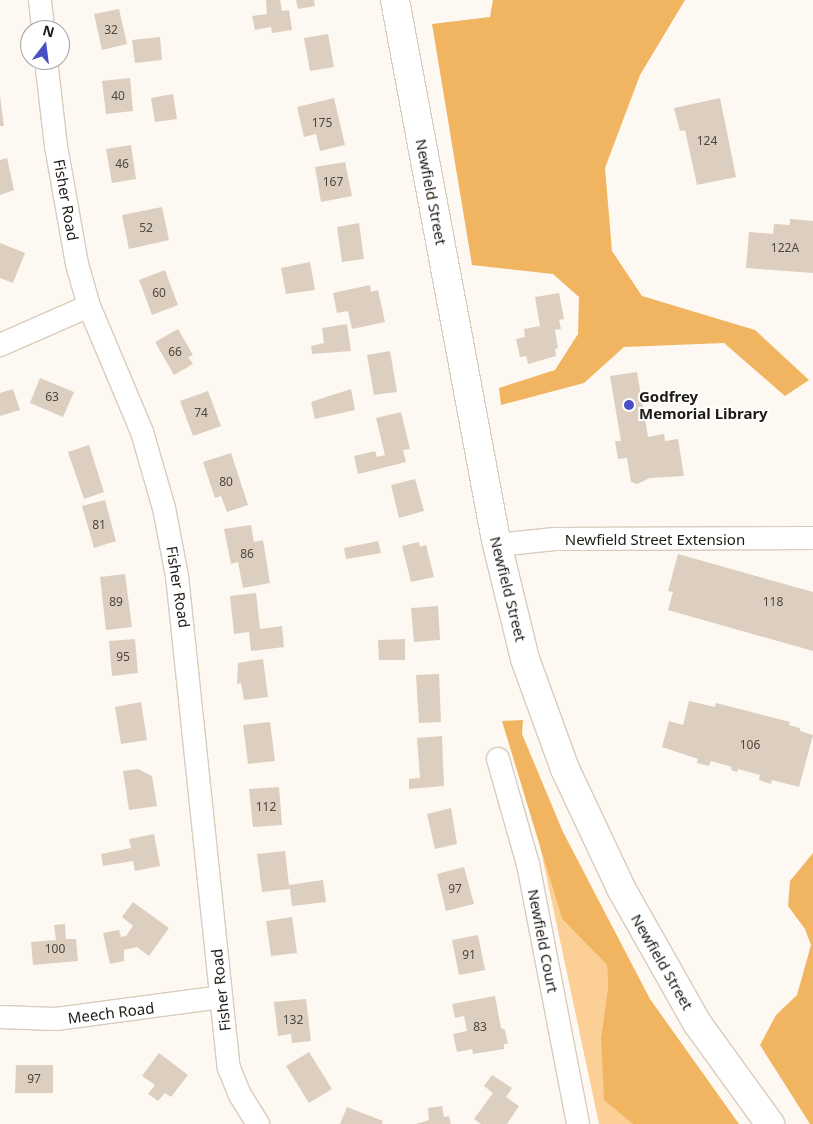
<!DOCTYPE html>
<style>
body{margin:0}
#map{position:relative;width:813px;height:1124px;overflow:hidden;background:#fef8f2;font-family:"Noto Sans",sans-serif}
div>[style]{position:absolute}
.green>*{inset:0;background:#fbcf95}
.forest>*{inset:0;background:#f1b561}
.building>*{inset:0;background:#dccfbf}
.roads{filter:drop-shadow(1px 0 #d8ccbc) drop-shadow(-1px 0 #d8ccbc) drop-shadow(0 1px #d8ccbc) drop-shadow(0 -1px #d8ccbc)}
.street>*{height:22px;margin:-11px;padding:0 11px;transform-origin:11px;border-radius:11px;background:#fff}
.secondary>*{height:28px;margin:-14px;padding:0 14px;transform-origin:14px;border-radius:14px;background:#fff}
.dots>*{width:14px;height:14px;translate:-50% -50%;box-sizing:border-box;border:2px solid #fff;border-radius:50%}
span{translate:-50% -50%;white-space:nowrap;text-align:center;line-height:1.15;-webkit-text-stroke:4px #fff;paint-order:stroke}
.number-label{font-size:12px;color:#4e473f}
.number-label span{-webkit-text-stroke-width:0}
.street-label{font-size:15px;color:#1e1a14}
.poi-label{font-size:15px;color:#1e1a14;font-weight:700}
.left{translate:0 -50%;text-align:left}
.north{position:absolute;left:20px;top:20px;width:50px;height:50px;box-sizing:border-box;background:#fff;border:1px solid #a5a3a1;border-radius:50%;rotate:15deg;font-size:14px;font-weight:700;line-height:20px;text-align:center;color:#1e1a14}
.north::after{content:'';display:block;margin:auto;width:18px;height:22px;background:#494fc4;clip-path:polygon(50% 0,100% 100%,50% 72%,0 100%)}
</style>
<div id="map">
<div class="green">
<i style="clip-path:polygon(540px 846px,562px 919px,607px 965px,608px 987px,601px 1037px,633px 1124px,599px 1124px)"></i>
</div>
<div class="forest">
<i style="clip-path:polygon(493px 0,685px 0,640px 75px,605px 168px,612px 251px,642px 296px,755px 330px,809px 380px,785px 396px,724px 343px,624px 347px,584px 383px,501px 405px,499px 388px,555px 370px,578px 334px,579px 297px,553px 274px,472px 265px,432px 24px,490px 17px)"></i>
<i style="clip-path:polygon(523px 720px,522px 734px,563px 832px,650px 999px,739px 1124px,633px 1124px,604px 1100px,601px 1037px,608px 987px,607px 965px,562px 919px,502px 721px)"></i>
<i style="clip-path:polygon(813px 853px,813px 1124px,810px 1124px,760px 1045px,776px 1015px,797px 995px,811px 945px,805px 929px,788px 906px,790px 881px)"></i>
</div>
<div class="building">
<i style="clip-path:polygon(266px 0,280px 0,282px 11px,289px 10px,292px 30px,272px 33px,271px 27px,255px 30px,252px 16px,267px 14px)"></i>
<i style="clip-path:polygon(296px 0,314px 0,315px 6px,298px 9px)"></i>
<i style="clip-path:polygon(119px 9px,127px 44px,102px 50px,94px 14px)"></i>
<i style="clip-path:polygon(328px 34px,334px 67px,310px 71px,304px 38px)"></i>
<i style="clip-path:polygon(160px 37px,162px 60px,135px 63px,132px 40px)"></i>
<i style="clip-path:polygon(130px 78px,133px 111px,106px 114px,102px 81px)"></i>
<i style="clip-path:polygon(173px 94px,177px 119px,155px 122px,151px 98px)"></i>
<i style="clip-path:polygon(0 96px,4px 126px,0 126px)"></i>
<i style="clip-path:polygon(334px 98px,345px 145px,320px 151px,316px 134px,304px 137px,297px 107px)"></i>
<i style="clip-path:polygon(720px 98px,736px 177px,697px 185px,685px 130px,680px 131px,674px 108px)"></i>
<i style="clip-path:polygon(131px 145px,136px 179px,112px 183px,106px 149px)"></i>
<i style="clip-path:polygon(7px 158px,14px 190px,0 195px,0 160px)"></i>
<i style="clip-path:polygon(345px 162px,352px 196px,321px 202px,315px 167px)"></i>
<i style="clip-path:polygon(162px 207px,169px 240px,129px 249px,122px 215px)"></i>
<i style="clip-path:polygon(790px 219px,813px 221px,813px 273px,746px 268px,749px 232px,773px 234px,774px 224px,790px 225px)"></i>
<i style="clip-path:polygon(359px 223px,364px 259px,342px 262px,337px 227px)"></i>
<i style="clip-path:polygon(0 243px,25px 253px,13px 283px,0 278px)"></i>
<i style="clip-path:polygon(310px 262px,315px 290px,286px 294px,281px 268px)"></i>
<i style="clip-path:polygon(165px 270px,178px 305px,152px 315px,139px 280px)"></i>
<i style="clip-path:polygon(370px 285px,371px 292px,378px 290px,385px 322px,352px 329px,348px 311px,337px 313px,333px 293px)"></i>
<i style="clip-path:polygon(559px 293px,564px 319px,559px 320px,561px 329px,555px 330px,558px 348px,555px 349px,556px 356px,528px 364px,526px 356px,520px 357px,516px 339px,525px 337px,524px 329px,540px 326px,535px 297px)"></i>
<i style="clip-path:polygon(347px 324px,351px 351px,312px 354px,311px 346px,324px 343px,322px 328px)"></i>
<i style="clip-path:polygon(178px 329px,193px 355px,188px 357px,193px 364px,174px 375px,155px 342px)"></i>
<i style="clip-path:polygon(390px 351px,397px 392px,374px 395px,367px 355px)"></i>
<i style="clip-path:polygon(637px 372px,648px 437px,664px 434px,665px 441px,678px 439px,684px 476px,650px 478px,637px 484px,631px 482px,627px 458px,618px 459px,615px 441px,621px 441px,610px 376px)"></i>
<i style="clip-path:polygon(40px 378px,74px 392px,63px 417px,30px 403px)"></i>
<i style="clip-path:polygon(13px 389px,20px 410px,0 416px,0 393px)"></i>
<i style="clip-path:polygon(351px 389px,355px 410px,315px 419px,311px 402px)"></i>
<i style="clip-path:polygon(208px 391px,221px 426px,193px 436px,180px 401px)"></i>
<i style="clip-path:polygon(401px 412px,410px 449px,403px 450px,406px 462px,358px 474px,354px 456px,375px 451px,377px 457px,385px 455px,376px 418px)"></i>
<i style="clip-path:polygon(89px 445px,104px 492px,84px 499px,68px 452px)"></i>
<i style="clip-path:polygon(231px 453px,248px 505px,227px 512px,221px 496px,215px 498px,203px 462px)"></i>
<i style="clip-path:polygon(415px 479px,424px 511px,399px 518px,391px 485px)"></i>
<i style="clip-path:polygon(105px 500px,116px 541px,94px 548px,82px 506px)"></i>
<i style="clip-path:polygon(251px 525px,254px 542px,263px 540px,270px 583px,243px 588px,238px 562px,231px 564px,224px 529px)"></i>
<i style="clip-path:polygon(378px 541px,381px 553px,346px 559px,344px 548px)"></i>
<i style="clip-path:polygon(419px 542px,420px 547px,426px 545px,434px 577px,411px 582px,402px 546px)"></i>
<i style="clip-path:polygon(678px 554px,813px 592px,813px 651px,668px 610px,673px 592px,668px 591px)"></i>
<i style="clip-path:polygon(125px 574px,132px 627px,106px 630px,100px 577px)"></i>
<i style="clip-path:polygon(256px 593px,260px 629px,282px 626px,284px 647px,251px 651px,249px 632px,234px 634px,230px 596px)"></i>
<i style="clip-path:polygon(438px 606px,440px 640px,414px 642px,411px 608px)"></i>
<i style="clip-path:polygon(135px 639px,138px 673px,112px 676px,109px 641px)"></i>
<i style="clip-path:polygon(405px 639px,405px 660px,379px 660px,378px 640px)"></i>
<i style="clip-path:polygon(263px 659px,268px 697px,244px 700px,241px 683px,237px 684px,238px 663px)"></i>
<i style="clip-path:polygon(439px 674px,441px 722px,419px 723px,416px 675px)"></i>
<i style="clip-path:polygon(689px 701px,715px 707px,716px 703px,790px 722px,789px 725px,800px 728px,800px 731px,813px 735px,799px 787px,772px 780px,771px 784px,759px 780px,760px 775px,738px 769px,737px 772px,731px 770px,732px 767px,711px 761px,709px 766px,697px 763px,698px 759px,662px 747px,669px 721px,683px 725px)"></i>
<i style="clip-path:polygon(141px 702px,147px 740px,121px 744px,115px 707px)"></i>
<i style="clip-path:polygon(270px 722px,275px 761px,248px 764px,243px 725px)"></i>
<i style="clip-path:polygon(442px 736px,444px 786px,409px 789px,409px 779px,420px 778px,417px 738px)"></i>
<i style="clip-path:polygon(138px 769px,152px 776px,157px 806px,129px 810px,123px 771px)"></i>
<i style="clip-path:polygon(279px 787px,282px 825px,253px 827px,249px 789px)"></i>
<i style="clip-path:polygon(451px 808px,457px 844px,435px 849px,427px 814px)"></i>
<i style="clip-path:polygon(154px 834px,160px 866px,135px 871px,133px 861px,103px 866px,101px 854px,131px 848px,129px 839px)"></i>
<i style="clip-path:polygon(285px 851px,289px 885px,323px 880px,326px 902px,292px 906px,290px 889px,262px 892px,257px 854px)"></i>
<i style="clip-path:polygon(464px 867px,474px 904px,446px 911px,437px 874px)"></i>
<i style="clip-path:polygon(133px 902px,169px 928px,149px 956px,137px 947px,124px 950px,124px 961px,110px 964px,103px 933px,119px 930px,121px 937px,126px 936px,133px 926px,122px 917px)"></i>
<i style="clip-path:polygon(292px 917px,297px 953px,271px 956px,266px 921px)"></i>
<i style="clip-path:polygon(65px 924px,66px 939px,76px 939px,78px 961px,33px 965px,31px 942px,56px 940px,54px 925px)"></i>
<i style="clip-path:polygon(478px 935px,485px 970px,459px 975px,452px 940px)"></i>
<i style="clip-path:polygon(495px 996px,501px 1028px,505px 1030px,508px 1044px,504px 1044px,504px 1049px,473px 1054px,472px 1049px,457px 1052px,453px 1034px,467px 1031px,464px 1016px,455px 1018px,452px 1004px)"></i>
<i style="clip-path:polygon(306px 999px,311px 1041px,292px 1043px,291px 1034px,278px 1036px,274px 1002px)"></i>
<i style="clip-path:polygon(309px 1052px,332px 1089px,309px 1103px,286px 1066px)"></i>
<i style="clip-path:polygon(159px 1053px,188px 1075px,171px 1097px,165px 1093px,158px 1101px,148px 1094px,155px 1085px,142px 1076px)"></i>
<i style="clip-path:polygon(16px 1065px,53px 1065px,53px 1093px,15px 1093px)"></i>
<i style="clip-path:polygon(492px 1075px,512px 1088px,506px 1097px,519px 1106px,507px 1124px,481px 1124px,474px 1119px,493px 1093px,484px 1086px)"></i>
<i style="clip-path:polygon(442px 1106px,444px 1117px,449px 1116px,451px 1124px,416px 1124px,429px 1120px,428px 1108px)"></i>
<i style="clip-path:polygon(347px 1107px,383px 1121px,382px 1124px,340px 1124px)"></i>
</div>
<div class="roads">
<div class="street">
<i style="left:40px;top:0;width:30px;rotate:84deg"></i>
<i style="left:46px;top:60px;width:87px;rotate:83.4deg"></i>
<i style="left:56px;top:146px;width:120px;rotate:79.9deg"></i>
<i style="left:77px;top:264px;width:44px;rotate:74.1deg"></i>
<i style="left:89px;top:306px;width:137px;rotate:67.2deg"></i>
<i style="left:142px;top:432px;width:79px;rotate:73.9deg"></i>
<i style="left:164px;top:508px;width:69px;rotate:79.2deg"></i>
<i style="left:177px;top:576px;width:495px;rotate:84deg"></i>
<i style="left:229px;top:1068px;width:29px;rotate:68deg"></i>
<i style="left:240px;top:1095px;width:34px;rotate:58deg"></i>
<i style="left:0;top:345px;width:97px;rotate:-23.7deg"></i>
<i style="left:497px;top:545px;width:58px;rotate:-5.9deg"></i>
<i style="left:555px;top:539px;width:258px;rotate:-0.2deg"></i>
<i style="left:498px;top:759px;width:109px;rotate:74.1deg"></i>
<i style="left:528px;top:864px;width:265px;rotate:79.1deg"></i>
<i style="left:0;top:1017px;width:56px;rotate:2deg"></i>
<i style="left:56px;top:1019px;width:166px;rotate:-7.6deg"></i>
</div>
<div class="secondary">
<i style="left:395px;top:0;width:549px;rotate:79.41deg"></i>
<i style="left:496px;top:540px;width:122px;rotate:76.3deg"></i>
<i style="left:525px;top:659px;width:117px;rotate:70deg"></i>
<i style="left:565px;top:769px;width:134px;rotate:64.8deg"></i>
<i style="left:622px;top:890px;width:153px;rotate:60.6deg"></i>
<i style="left:697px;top:1023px;width:125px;rotate:54.1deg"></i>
</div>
</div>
<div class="dots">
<i style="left:629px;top:405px;background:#494fc4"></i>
</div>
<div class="number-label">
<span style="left:111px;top:30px">32</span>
<span style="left:118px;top:96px">40</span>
<span style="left:322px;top:123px">175</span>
<span style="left:707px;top:141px">124</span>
<span style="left:122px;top:164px">46</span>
<span style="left:333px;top:182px">167</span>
<span style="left:146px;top:228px">52</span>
<span style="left:785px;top:248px">122A</span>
<span style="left:159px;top:293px">60</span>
<span style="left:175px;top:352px">66</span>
<span style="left:52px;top:397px">63</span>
<span style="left:201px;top:413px">74</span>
<span style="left:226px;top:482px">80</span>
<span style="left:99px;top:525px">81</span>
<span style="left:247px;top:554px">86</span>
<span style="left:116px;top:602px">89</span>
<span style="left:773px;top:602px">118</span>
<span style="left:123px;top:657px">95</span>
<span style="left:750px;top:745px">106</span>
<span style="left:266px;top:807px">112</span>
<span style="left:455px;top:889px">97</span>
<span style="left:55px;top:949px">100</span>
<span style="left:469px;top:955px">91</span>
<span style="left:293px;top:1020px">132</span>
<span style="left:480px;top:1027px">83</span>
<span style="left:34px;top:1079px">97</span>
</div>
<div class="street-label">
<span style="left:431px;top:192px;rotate:79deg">Newfield Street</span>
<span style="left:66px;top:200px;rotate:80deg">Fisher Road</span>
<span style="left:655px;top:540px">Newfield Street Extension</span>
<span style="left:178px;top:587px;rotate:81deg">Fisher Road</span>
<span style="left:508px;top:589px;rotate:76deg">Newfield Street</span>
<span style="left:543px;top:941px;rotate:79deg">Newfield Court</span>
<span style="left:662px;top:962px;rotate:60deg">Newfield Street</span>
<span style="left:221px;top:990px;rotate:-96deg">Fisher Road</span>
<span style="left:111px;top:1013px;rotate:-7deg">Meech Road</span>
</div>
<div class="poi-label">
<span class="left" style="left:639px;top:405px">Godfrey<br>Memorial Library</span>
</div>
<div class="north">N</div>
</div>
